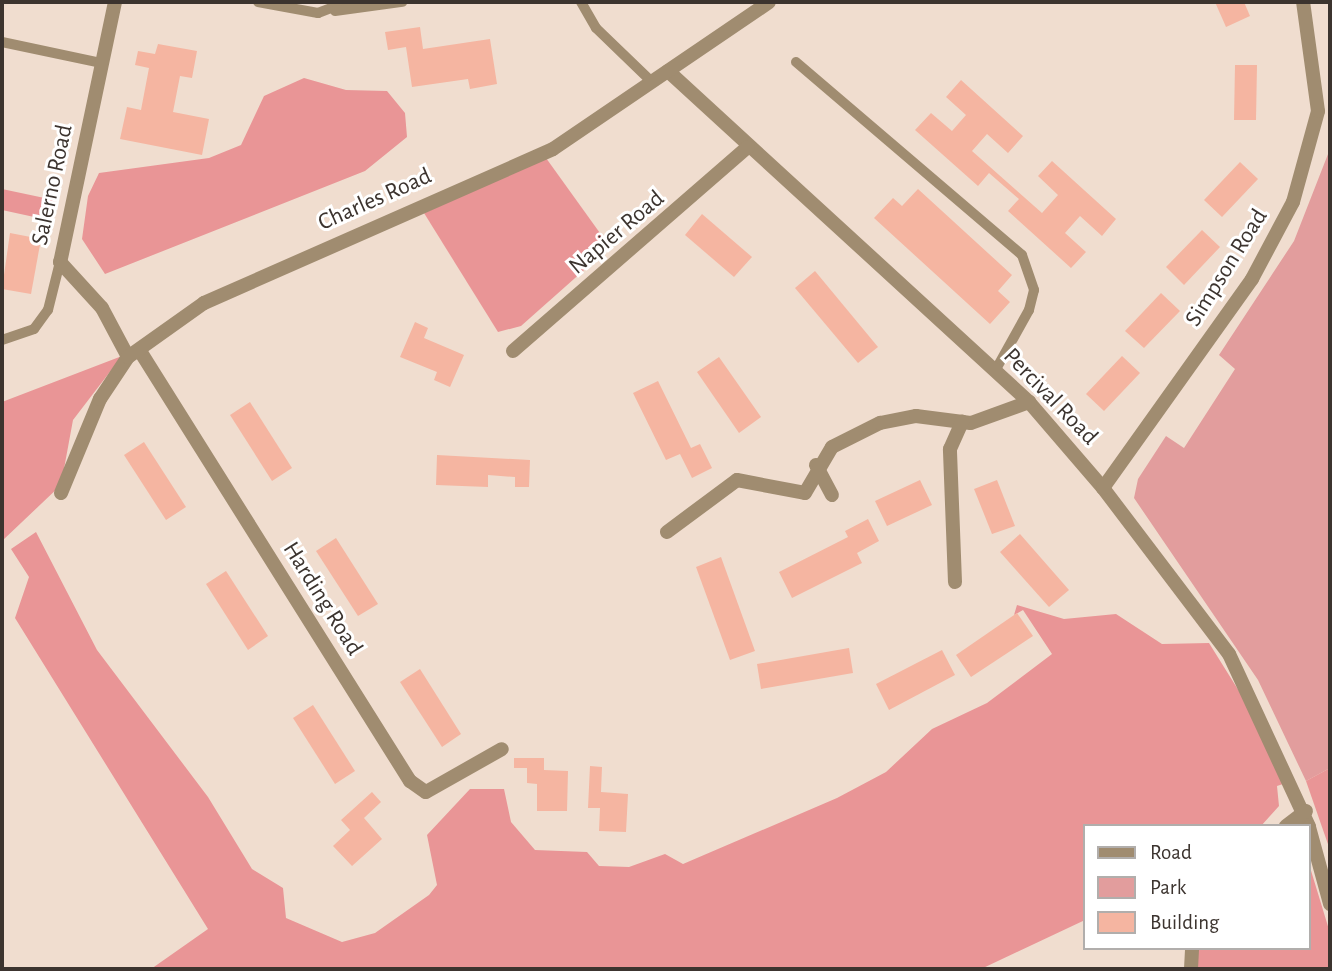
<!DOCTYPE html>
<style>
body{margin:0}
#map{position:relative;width:1332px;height:971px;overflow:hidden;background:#f0ddcf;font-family:"Alegreya Sans",sans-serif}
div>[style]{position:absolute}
.green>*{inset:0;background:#e29d9d}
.forest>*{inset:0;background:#e99596}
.building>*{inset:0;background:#f5b5a1}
.service>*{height:10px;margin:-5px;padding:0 5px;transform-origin:5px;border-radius:5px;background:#a08c70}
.minor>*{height:14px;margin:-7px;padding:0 7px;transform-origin:7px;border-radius:7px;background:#a08c70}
span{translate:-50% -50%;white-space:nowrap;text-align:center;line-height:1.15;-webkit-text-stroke:6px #fff;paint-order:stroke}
.street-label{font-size:24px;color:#3c342f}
.frame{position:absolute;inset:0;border:4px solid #3c342f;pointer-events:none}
.legend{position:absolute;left:1083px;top:824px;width:228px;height:126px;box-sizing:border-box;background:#fff;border:2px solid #b1aeac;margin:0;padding:9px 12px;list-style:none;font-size:21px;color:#3c342f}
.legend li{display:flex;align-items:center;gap:14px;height:35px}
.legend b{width:35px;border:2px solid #b1aeac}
</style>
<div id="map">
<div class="green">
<i style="clip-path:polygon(1330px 149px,1330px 768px,1306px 781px,1258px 680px,1134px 498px,1138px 479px,1166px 436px,1184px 448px,1235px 369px,1219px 355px,1294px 241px)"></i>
</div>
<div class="forest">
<i style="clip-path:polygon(304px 78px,346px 90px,387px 91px,405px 113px,407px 137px,365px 171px,105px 274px,82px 239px,88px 196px,99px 173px,209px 158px,241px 145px,264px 96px)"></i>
<i style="clip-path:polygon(546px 158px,610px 247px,521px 326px,498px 332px,424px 213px)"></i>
<i style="clip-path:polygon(2px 189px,54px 200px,48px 220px,2px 210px)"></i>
<i style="clip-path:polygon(122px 356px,73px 420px,61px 485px,2px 541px,2px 402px)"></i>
<i style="clip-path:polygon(36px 532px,97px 650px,208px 797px,252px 869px,283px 888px,286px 918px,342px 942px,375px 933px,429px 895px,437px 885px,427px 835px,470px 789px,504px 789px,511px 822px,535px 850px,587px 852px,599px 866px,629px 867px,665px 854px,683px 864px,837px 798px,886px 772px,932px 729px,987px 703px,1052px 654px,1023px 610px,1014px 615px,1017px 605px,1064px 619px,1116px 614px,1162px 644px,1209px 643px,1252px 712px,1283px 784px,1277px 786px,1279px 806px,1261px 826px,1085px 826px,1085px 920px,981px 969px,151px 969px,208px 929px,15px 618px,29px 577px,11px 549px)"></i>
<i style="clip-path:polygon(1330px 768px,1330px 850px,1306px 781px)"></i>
<i style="clip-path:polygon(1309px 864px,1330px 933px,1330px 969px,1198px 969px,1196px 948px,1309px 948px)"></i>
</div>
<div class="building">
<i style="clip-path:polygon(1215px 2px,1244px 2px,1250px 16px,1226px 27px)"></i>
<i style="clip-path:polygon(420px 27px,423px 49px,490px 39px,497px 84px,470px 89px,468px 79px,412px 87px,406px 47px,388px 50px,385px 32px)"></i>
<i style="clip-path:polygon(158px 44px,197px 51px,192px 78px,180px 76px,173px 112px,209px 119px,202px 155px,120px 139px,127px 107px,141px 110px,149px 68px,135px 65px,138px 51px,155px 54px)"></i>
<i style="clip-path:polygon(1235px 65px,1257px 65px,1256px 120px,1234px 120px)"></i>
<i style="clip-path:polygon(961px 80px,1023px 136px,1008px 153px,987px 134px,972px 151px,1042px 213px,1058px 195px,1038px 176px,1052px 161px,1116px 219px,1102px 236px,1080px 216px,1065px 233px,1086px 252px,1071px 268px,1008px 211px,1019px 199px,989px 173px,978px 186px,915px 130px,931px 113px,952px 131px,966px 115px,946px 97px)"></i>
<i style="clip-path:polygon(1240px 162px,1258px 179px,1222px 217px,1204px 200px)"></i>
<i style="clip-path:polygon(918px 189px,1012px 275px,998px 291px,1010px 302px,990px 324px,874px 218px,893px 198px,902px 206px)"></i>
<i style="clip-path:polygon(702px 214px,752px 257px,734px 277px,685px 235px)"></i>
<i style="clip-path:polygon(1202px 230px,1220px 247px,1184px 285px,1166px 267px)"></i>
<i style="clip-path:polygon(10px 233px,41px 239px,31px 294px,2px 289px)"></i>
<i style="clip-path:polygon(815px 271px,878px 347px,858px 363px,795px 288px)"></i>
<i style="clip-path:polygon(1161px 293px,1180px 311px,1144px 348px,1125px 331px)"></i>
<i style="clip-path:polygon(415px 322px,428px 328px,424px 338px,464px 355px,450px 387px,434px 380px,437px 372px,400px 357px)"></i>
<i style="clip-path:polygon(1122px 356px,1140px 373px,1104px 411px,1086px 394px)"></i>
<i style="clip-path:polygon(719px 357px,761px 417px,739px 433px,697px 372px)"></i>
<i style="clip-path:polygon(658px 381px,691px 448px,700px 444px,712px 468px,692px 478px,680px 454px,666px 460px,633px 393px)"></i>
<i style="clip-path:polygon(250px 402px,292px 468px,272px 481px,230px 415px)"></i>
<i style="clip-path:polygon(144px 442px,186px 507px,166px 520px,124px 455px)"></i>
<i style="clip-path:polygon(437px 455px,530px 460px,529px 487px,515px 487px,515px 477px,488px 475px,488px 487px,436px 485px)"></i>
<i style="clip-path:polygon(920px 480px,932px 505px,887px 526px,875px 501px)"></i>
<i style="clip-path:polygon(997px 480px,1015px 526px,992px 534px,974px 489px)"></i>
<i style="clip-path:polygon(868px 519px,879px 541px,857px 553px,862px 563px,792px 598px,779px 572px,848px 537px,845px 531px)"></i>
<i style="clip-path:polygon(1020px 534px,1069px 590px,1049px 607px,1000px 552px)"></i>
<i style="clip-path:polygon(336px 538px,378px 604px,358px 616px,316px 551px)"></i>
<i style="clip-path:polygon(721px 557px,755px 651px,730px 660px,696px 567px)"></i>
<i style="clip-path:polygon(226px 571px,268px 636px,248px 650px,206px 584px)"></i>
<i style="clip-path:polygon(1017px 613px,1033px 636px,971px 677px,956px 655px)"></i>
<i style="clip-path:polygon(849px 648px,853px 673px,761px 689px,757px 664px)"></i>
<i style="clip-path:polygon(942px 650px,955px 675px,889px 710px,876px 684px)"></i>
<i style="clip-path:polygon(420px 669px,461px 734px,442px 747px,400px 682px)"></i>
<i style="clip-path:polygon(313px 705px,355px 771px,335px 784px,293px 718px)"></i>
<i style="clip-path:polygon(514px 758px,544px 758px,544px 770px,568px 771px,567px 811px,537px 811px,537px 784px,527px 783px,527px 768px,514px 768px)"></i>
<i style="clip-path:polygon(590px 766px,602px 767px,601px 792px,628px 794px,626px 832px,599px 831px,600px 808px,588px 808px)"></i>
<i style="clip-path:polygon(372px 792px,381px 802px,364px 818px,382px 839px,352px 866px,333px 846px,350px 830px,341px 820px)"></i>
</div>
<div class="service">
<i style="left:258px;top:2px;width:61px;rotate:10.4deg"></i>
<i style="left:318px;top:13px;width:31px;rotate:-21deg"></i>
<i style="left:581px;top:2px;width:30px;rotate:60deg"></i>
<i style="left:596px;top:28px;width:78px;rotate:44deg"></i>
<i style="left:335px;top:11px;width:68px;rotate:-7.7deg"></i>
<i style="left:2px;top:42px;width:102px;rotate:11.9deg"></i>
<i style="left:796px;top:62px;width:297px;rotate:40.5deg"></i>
<i style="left:1022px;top:255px;width:37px;rotate:71deg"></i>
<i style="left:1034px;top:290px;width:21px;rotate:104deg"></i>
<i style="left:1029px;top:310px;width:70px;rotate:119.1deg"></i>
<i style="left:2px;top:340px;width:34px;rotate:-19deg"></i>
<i style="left:34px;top:329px;width:24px;rotate:-54deg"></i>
<i style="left:48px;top:310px;width:49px;rotate:-76deg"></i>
</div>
<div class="minor">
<i style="left:115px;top:2px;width:266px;rotate:101.9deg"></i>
<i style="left:60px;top:262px;width:62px;rotate:47.6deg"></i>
<i style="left:102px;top:308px;width:55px;rotate:62deg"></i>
<i style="left:668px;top:71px;width:490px;rotate:42.5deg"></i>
<i style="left:1029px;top:402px;width:113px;rotate:49.3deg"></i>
<i style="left:1103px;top:488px;width:208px;rotate:52.8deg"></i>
<i style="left:1229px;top:654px;width:190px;rotate:65.1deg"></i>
<i style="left:140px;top:351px;width:508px;rotate:57.88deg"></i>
<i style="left:410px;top:781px;width:19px;rotate:35deg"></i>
<i style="left:426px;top:792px;width:87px;rotate:-29.5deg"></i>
<i style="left:513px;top:351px;width:311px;rotate:-41deg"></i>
<i style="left:816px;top:465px;width:34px;rotate:62deg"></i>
<i style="left:1103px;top:488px;width:257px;rotate:-54.5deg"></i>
<i style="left:1252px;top:279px;width:87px;rotate:-62deg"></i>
<i style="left:1293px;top:202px;width:94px;rotate:-74.6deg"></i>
<i style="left:1318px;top:111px;width:110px;rotate:-97.8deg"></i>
<i style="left:61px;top:493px;width:102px;rotate:-67.5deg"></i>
<i style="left:100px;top:399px;width:50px;rotate:-56.3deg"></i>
<i style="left:128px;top:357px;width:93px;rotate:-35.4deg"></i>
<i style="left:204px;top:303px;width:381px;rotate:-23.8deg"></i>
<i style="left:553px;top:149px;width:261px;rotate:-34.2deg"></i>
<i style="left:667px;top:532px;width:87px;rotate:-36.6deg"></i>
<i style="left:737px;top:480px;width:69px;rotate:10.8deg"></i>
<i style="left:805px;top:493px;width:53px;rotate:-59.6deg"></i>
<i style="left:832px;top:447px;width:54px;rotate:-26.6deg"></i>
<i style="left:880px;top:423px;width:37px;rotate:-11deg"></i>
<i style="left:916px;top:416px;width:55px;rotate:7.3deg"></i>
<i style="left:971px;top:423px;width:62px;rotate:-19.9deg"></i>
<i style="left:955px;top:582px;width:133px;rotate:-92.2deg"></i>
<i style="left:950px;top:449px;width:30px;rotate:-66deg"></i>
<i style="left:1286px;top:826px;width:25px;rotate:-37deg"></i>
<i style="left:1309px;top:827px;width:80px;rotate:74.7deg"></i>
<i style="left:1191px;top:969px;width:21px;rotate:-87deg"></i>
</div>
<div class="street-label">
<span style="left:53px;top:185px;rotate:-78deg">Salerno Road</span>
<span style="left:375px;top:200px;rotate:-24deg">Charles Road</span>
<span style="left:617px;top:233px;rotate:-40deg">Napier Road</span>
<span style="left:1227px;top:268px;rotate:-58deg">Simpson Road</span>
<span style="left:1050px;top:397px;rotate:46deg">Percival Road</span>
<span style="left:322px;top:599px;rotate:58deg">Harding Road</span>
</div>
<div class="frame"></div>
<ul class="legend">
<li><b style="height:9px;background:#a08c70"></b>Road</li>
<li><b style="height:19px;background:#e29d9d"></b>Park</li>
<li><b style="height:19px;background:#f5b5a1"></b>Building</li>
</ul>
</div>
